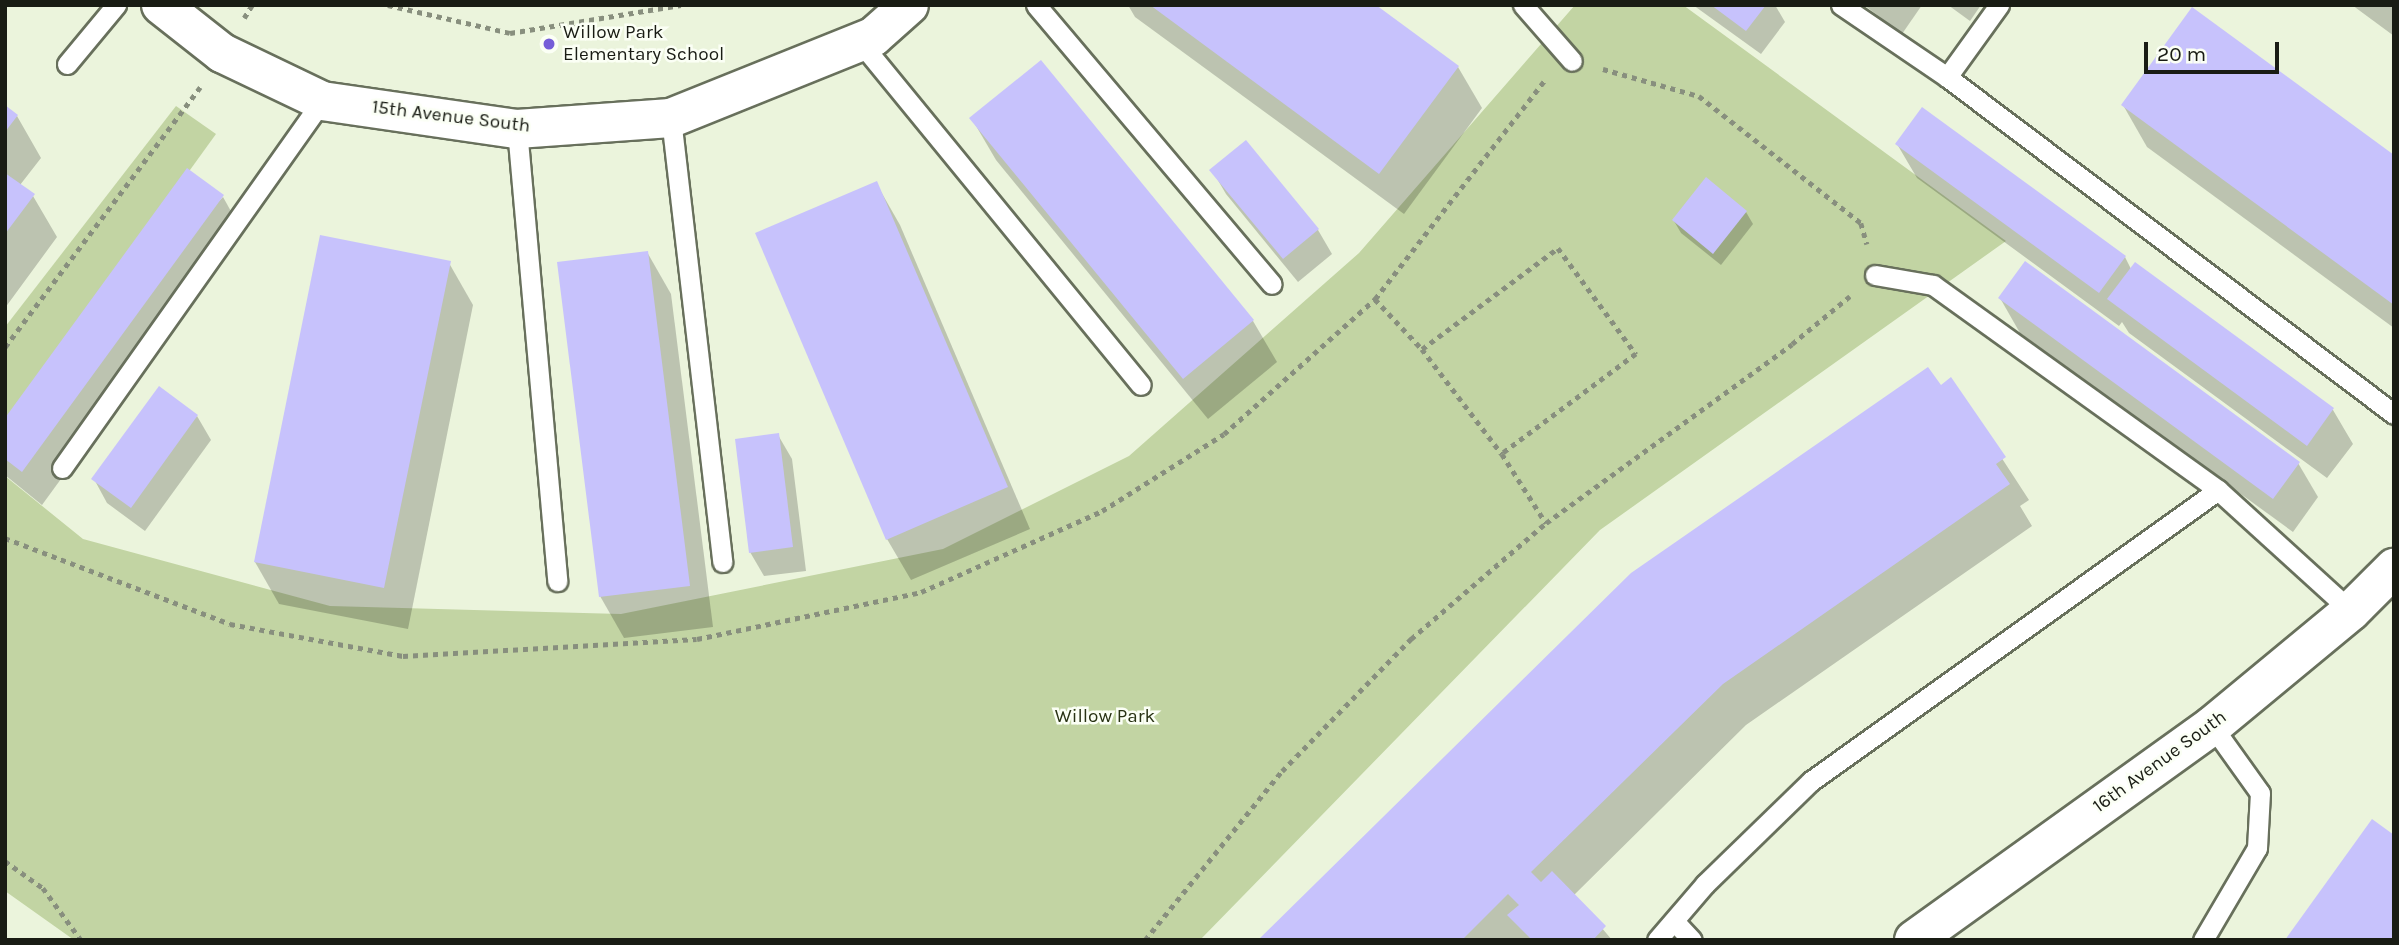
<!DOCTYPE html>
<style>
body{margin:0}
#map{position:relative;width:2399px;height:945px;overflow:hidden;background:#ebf4dc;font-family:Karla,sans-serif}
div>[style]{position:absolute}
.green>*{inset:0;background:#c2d4a3}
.shadow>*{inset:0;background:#0003}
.building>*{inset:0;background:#c7c2fc}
.path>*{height:4.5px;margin-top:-2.25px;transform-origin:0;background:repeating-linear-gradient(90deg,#888f7e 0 5px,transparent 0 10px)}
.roads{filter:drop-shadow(2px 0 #68705c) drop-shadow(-2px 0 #68705c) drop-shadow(0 2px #68705c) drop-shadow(0 -2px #68705c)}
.lane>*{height:19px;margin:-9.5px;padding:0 9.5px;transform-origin:9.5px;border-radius:9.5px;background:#fff}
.street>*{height:38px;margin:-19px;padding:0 19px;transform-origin:19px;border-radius:19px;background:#fff}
.dots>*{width:19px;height:19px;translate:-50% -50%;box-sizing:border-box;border:4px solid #fbfff5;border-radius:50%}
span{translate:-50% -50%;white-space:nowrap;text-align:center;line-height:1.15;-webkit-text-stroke:5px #fbfff5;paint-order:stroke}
.poi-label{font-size:19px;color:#191c14}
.left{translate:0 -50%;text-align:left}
.street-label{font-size:19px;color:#191c14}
.park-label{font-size:19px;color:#283213}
.frame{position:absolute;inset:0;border:7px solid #191c14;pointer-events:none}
.scale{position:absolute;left:2144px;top:42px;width:135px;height:32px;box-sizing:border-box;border:4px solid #191c14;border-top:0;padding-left:9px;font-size:21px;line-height:24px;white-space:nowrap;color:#191c14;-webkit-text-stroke:5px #fbfff5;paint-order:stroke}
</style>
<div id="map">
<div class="green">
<i style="clip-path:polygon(1575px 5px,1683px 5px,2006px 241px,1600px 530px,1200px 940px,74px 940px,5px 891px,5px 476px,83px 539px,330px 606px,621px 614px,943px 549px,1129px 456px,1359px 253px)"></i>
<i style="clip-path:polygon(176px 106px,216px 134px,5px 426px,5px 327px)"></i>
</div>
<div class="shadow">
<i style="clip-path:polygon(1128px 5px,1374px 5px,1458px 67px,1482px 108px,1404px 214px,1135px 17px)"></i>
<i style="clip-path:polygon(1693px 5px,1775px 5px,1785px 22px,1761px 54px)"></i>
<i style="clip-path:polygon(1864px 5px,1922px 5px,1902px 34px)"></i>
<i style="clip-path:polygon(1948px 5px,1981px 5px,1970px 21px)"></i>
<i style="clip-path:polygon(2352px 5px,2394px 5px,2394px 36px)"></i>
<i style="clip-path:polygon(2123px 105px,2394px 157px,2394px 328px,2147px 147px)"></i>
<i style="clip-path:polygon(5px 108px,17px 116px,41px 158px,20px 185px,33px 196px,57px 237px,5px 308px)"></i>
<i style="clip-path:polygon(972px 119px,1253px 321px,1277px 362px,1208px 419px,996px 160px)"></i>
<i style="clip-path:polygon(1246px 143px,1318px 230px,1332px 254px,1298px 282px,1226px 194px,1212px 170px)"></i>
<i style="clip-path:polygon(1897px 144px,2125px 257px,2131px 269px,2135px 265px,2333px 410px,2353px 444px,2327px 478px,2129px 333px,2122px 322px,2119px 326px,1917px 178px)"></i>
<i style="clip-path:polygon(876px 183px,900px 225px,1030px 529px,911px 580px,887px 539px)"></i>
<i style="clip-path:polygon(223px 197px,242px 231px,42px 505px,5px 475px,5px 421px)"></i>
<i style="clip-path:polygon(1746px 212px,1753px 224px,1721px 265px,1681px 233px,1674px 221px)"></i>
<i style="clip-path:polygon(647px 252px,671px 294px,713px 627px,624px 638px,600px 596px)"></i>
<i style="clip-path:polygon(449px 263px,473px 305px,408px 629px,279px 604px,255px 562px)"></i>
<i style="clip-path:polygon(2000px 298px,2298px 463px,2318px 497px,2293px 532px,2020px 333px)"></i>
<i style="clip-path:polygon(1951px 380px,2029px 500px,2020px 506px,2032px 526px,1746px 725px,1574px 895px,1612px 940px,1261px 940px)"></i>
<i style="clip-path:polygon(197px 416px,211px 440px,145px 531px,107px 503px,94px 479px)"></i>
<i style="clip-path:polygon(778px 435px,792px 459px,806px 571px,764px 576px,750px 552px)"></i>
</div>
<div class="building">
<i style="clip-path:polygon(1150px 5px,1376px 5px,1459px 66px,1379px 174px)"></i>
<i style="clip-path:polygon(1711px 5px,1766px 5px,1746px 31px)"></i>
<i style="clip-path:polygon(2192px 7px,2394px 155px,2394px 305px,2121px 105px)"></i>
<i style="clip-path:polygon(1041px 60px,1254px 320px,1183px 379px,969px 118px)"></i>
<i style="clip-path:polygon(5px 105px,18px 115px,5px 132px)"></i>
<i style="clip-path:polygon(1922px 107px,2126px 256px,2099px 293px,1895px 144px)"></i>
<i style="clip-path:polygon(1246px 140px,1319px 229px,1283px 259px,1209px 170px)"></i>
<i style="clip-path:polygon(187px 168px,224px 195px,22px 472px,5px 459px,5px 418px)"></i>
<i style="clip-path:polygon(5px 173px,35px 194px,5px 234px)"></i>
<i style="clip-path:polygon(1706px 177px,1747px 211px,1713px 254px,1672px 220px)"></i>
<i style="clip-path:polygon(877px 181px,1008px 487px,886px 540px,755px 233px)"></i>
<i style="clip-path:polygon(320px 235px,451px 261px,384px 588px,254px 562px)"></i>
<i style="clip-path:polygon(648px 251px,690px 586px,599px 597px,557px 262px)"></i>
<i style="clip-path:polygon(2025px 261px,2300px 462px,2273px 499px,1998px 298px)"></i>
<i style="clip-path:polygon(2135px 262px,2334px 408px,2307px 446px,2107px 299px)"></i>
<i style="clip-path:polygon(1928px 367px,1941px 385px,1951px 377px,2006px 457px,1996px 464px,2010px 484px,1723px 684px,1531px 872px,1541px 882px,1552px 871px,1606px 926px,1593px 940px,1532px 940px,1507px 915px,1519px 905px,1508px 894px,1462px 940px,1258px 940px,1631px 573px)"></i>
<i style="clip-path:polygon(159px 386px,198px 415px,131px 508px,91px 479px)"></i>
<i style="clip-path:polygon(779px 433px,793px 547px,749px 553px,735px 439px)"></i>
<i style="clip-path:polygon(2372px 819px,2394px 835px,2394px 940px,2285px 940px)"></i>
</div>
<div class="path">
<i style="left:388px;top:5px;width:125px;rotate:12.9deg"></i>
<i style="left:510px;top:33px;width:173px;rotate:-9.3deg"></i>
<i style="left:244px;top:18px;width:15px;rotate:-58deg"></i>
<i style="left:1603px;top:69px;width:100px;rotate:15.7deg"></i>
<i style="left:1699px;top:96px;width:206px;rotate:38.1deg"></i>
<i style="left:1861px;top:223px;width:22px;rotate:74deg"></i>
<i style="left:1375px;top:299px;width:69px;rotate:46.8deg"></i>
<i style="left:1422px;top:349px;width:132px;rotate:52.7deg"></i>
<i style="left:1502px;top:454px;width:82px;rotate:57.5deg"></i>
<i style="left:5px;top:347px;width:325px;rotate:-53.1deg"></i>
<i style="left:1422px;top:349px;width:169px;rotate:-36.6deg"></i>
<i style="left:1558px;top:248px;width:132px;rotate:53.7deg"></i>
<i style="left:1636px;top:354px;width:167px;rotate:143.3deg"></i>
<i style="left:5px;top:538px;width:241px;rotate:20.9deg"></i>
<i style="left:230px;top:624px;width:176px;rotate:10.5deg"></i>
<i style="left:403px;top:656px;width:294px;rotate:-3.3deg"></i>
<i style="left:697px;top:639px;width:229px;rotate:-11.8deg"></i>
<i style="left:921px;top:592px;width:198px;rotate:-24.1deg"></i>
<i style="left:1102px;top:511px;width:144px;rotate:-32.3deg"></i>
<i style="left:1224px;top:434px;width:203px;rotate:-41.8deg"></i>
<i style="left:1375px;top:299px;width:277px;rotate:-52.2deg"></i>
<i style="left:5px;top:861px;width:47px;rotate:35.4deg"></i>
<i style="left:43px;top:888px;width:64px;rotate:53.8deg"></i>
<i style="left:1145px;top:940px;width:218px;rotate:-51deg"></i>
<i style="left:1282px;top:771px;width:185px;rotate:-45.7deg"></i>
<i style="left:1411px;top:639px;width:178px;rotate:-40.7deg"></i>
<i style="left:1546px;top:523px;width:304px;rotate:-36deg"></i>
<i style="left:1792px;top:344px;width:75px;rotate:-39.6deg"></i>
</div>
<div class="roads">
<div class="lane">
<i style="left:1036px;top:5px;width:365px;rotate:49.8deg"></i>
<i style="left:1523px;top:5px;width:74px;rotate:48.8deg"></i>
<i style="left:1841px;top:5px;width:128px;rotate:34.2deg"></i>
<i style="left:1999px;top:5px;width:89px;rotate:125.8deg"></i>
<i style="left:1947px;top:77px;width:560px;rotate:37.01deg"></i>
<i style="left:860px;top:42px;width:443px;rotate:50.7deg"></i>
<i style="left:67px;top:64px;width:77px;rotate:-50.3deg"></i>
<i style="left:671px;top:118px;width:447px;rotate:83.4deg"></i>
<i style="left:517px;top:129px;width:454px;rotate:84.9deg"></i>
<i style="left:1875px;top:275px;width:59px;rotate:9.8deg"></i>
<i style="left:1933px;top:285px;width:351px;rotate:35.7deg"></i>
<i style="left:2218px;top:490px;width:180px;rotate:42.3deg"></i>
<i style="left:62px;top:468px;width:450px;rotate:-54.7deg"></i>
<i style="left:1674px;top:921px;width:26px;rotate:47deg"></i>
<i style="left:1657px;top:940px;width:74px;rotate:-49.4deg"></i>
<i style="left:1705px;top:884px;width:148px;rotate:-44.2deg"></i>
<i style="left:1811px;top:781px;width:500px;rotate:-35.56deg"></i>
<i style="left:2203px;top:940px;width:107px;rotate:-59.6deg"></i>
<i style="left:2257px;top:848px;width:55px;rotate:-86.9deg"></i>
<i style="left:2260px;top:793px;width:82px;rotate:-125.6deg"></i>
</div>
<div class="street">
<i style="left:161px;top:5px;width:78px;rotate:38.2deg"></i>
<i style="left:222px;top:53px;width:111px;rotate:25.6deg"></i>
<i style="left:322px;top:101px;width:197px;rotate:8.2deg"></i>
<i style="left:517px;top:129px;width:154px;rotate:-4.1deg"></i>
<i style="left:671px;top:118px;width:218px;rotate:-21.9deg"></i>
<i style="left:873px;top:37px;width:48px;rotate:-41.6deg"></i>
<i style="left:1914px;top:940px;width:367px;rotate:-35.7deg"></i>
<i style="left:2212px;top:726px;width:180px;rotate:-39.6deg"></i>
<i style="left:2351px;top:611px;width:61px;rotate:-45deg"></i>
</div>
</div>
<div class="dots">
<i style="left:549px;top:44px;background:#765ed8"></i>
</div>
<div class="poi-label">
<span class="left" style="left:563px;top:44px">Willow Park<br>Elementary School</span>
</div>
<div class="street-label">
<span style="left:451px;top:117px;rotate:7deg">15th Avenue South</span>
<span style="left:2160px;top:762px;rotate:-36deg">16th Avenue South</span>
</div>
<div class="park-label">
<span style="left:1105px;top:717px">Willow Park</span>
</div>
<div class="frame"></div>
<div class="scale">20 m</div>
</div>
